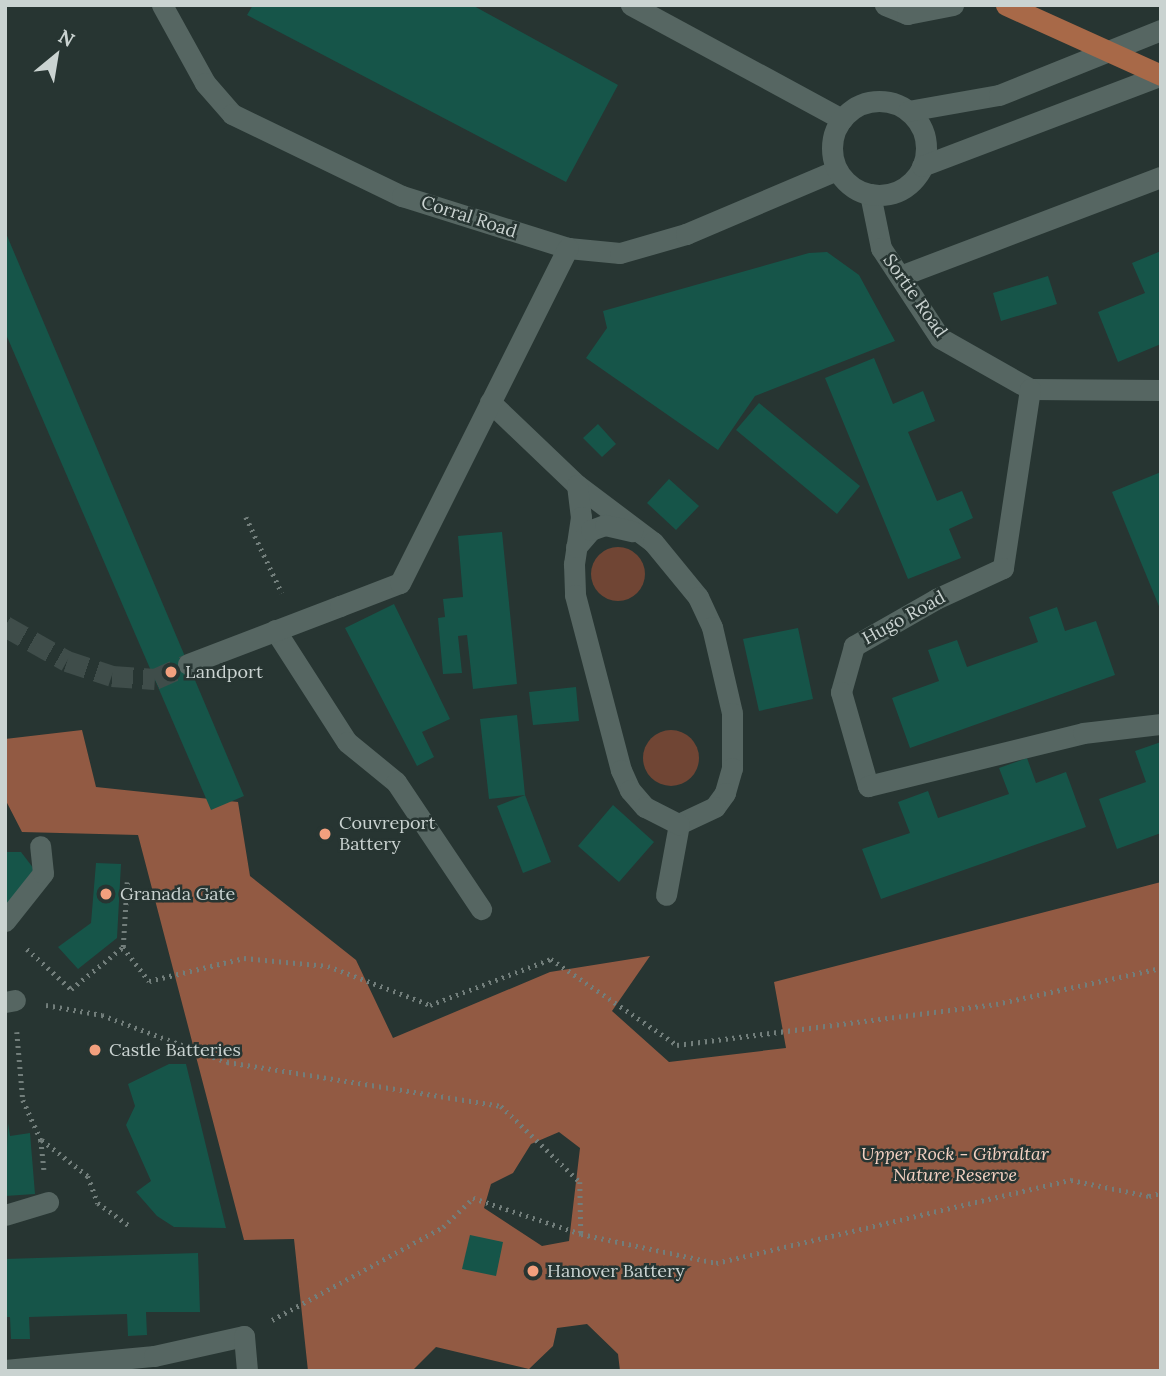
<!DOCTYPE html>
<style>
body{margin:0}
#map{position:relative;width:1166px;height:1376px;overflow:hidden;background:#273532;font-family:Lora,serif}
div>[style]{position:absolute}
.green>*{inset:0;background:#704534}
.round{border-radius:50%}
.forest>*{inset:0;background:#925a43}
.building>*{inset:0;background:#165549}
.pedestrian-tunnel>*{height:21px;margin-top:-10.5px;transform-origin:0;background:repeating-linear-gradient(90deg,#3f4d4a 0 21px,transparent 0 31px)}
.path>*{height:4.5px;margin-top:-2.25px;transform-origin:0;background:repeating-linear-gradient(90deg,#727e7b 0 2px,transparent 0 7px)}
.service>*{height:21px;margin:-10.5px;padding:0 10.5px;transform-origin:10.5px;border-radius:10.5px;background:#566662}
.pedestrian>*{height:21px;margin:-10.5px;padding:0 10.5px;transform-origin:10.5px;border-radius:10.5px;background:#566662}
.minor>*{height:21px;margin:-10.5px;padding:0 10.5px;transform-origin:10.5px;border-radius:10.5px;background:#566662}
.tertiary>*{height:21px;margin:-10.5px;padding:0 10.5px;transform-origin:10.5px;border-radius:10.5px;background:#566662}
.tertiary>.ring{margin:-10.5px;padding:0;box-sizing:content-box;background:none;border:21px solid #566662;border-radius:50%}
.primary>*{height:21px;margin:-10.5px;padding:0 10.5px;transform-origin:10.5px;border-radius:10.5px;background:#a86948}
.dots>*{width:19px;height:19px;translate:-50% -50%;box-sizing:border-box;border:4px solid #273532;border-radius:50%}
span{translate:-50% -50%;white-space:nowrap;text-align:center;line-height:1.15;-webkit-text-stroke:5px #273532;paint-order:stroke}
.street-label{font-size:18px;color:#cad3d1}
.poi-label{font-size:18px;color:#cad3d1}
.left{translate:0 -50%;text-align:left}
.park-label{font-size:18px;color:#f4d1c2;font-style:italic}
.frame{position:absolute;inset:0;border:7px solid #cad3d1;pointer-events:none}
.north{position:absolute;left:21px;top:21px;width:70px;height:70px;-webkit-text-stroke:5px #273532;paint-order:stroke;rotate:30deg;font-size:19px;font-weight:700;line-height:28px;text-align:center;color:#cad3d1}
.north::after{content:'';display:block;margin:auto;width:24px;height:32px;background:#cad3d1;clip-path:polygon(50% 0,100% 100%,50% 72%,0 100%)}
</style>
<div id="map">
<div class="green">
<i class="round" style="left:591px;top:547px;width:54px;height:54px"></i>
<i class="round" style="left:643px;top:730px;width:56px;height:56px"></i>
</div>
<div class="forest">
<i style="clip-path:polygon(evenodd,82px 730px,96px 787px,238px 802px,250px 876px,356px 960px,393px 1038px,550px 972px,650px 956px,612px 1011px,669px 1062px,786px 1048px,774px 982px,1161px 882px,1161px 1371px,620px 1371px,618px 1354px,587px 1324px,557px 1328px,553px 1346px,529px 1369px,436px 1347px,412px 1371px,308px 1371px,294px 1239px,244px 1240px,138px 835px,22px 832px,5px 799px,5px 739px,82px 730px,559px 1132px,580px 1148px,569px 1241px,542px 1246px,484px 1208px,491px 1184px,513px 1173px,531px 1144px,559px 1132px)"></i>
</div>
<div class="building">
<i style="clip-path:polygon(253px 5px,472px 5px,618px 85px,566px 182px,247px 15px)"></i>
<i style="clip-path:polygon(5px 231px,244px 796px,211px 810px,5px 332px)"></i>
<i style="clip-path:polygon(1161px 251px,1161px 344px,1118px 362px,1098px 312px,1145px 293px,1132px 263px)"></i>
<i style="clip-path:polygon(827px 252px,859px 275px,895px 341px,755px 396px,718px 450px,586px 358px,607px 328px,603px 311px,809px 253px)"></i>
<i style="clip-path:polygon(1048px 276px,1057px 304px,1001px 321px,993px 293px)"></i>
<i style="clip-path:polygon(874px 358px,893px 404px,923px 391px,935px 421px,908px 432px,937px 501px,962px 491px,973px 518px,949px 529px,961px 558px,908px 579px,825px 378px)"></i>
<i style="clip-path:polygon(759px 403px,860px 486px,837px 514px,736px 430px)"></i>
<i style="clip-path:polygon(598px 424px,616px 444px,602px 457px,583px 438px)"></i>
<i style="clip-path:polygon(1161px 472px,1161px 611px,1112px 492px)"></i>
<i style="clip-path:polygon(669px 479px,699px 506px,676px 530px,647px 503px)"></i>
<i style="clip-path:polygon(502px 532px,517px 684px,473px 689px,467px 635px,458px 636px,462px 673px,443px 674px,438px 618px,445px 617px,443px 599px,463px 597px,458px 536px)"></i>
<i style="clip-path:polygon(394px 604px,450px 719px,422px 732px,434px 757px,417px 766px,345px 628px)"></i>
<i style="clip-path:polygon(1057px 607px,1065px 631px,1096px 621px,1115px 675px,910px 748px,892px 698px,939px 681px,928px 650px,957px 640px,967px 667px,1038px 642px,1029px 617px)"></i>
<i style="clip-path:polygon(798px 628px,813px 699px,759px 711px,743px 639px)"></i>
<i style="clip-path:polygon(576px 687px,579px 721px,533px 725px,529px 692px)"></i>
<i style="clip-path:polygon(517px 715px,525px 795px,489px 799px,480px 719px)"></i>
<i style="clip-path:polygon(1161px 742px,1161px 833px,1117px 849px,1099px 799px,1146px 782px,1135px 751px)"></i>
<i style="clip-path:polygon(1027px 758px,1036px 783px,1066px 772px,1086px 827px,881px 899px,862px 849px,910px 833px,898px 802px,928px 791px,938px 818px,1009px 794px,999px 768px)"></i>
<i style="clip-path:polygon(525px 795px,551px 862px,523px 873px,497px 806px)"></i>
<i style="clip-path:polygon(613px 805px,654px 842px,619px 882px,578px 846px)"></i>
<i style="clip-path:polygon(5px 852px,21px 852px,34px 869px,5px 912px)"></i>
<i style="clip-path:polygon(96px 863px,121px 864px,117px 938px,78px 969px,58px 947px,91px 923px)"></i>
<i style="clip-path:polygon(169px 1064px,186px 1064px,226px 1228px,174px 1227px,157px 1216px,136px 1192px,151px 1181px,126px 1125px,135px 1106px,128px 1084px)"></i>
<i style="clip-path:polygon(8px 1123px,10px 1136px,30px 1133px,35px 1194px,5px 1196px)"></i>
<i style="clip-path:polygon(470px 1235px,503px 1242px,496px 1276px,462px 1269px)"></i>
<i style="clip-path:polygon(198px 1253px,200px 1312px,146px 1312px,147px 1335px,128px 1336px,127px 1314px,29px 1317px,30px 1339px,11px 1339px,10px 1317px,5px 1317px,5px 1259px)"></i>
</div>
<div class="pedestrian-tunnel">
<i style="left:5px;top:626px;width:71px;rotate:29.4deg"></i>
<i style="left:67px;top:661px;width:47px;rotate:18.4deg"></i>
<i style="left:112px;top:676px;width:43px;rotate:4deg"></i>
<i style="left:155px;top:679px;width:36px;rotate:-24deg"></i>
</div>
<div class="path">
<i style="left:246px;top:517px;width:84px;rotate:64.7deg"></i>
<i style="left:123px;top:947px;width:43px;rotate:52.6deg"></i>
<i style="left:149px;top:981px;width:98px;rotate:-13.6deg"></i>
<i style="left:244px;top:958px;width:84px;rotate:5.4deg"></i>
<i style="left:328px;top:966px;width:109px;rotate:20.9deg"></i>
<i style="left:430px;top:1005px;width:129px;rotate:-20.8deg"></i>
<i style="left:551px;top:959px;width:153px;rotate:34.3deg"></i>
<i style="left:677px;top:1045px;width:322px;rotate:-7.3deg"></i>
<i style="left:996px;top:1004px;width:169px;rotate:-12.3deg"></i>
<i style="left:27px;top:949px;width:59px;rotate:42.3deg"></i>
<i style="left:71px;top:989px;width:67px;rotate:-38.9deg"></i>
<i style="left:123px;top:947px;width:65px;rotate:-86.5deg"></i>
<i style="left:46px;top:1005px;width:57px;rotate:10.1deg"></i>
<i style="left:102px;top:1015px;width:134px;rotate:20.6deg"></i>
<i style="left:227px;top:1062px;width:278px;rotate:9.1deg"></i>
<i style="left:501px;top:1106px;width:110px;rotate:43.9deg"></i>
<i style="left:580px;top:1182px;width:52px;rotate:88.9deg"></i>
<i style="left:17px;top:1032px;width:68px;rotate:85deg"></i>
<i style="left:23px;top:1100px;width:44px;rotate:65.8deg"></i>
<i style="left:41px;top:1140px;width:30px;rotate:84deg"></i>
<i style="left:42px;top:1140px;width:58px;rotate:38deg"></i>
<i style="left:88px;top:1176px;width:29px;rotate:70deg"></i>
<i style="left:98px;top:1203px;width:39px;rotate:36deg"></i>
<i style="left:272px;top:1320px;width:195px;rotate:-28.5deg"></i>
<i style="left:443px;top:1227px;width:42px;rotate:-44deg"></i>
<i style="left:473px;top:1198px;width:114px;rotate:18.4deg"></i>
<i style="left:581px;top:1234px;width:138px;rotate:12.1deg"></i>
<i style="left:716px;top:1263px;width:365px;rotate:-13.2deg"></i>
<i style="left:1071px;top:1180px;width:80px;rotate:11.6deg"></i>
<i style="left:1149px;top:1196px;width:12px;rotate:-14deg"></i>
</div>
<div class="service">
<i style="left:885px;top:5px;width:24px;rotate:22deg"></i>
<i style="left:907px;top:14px;width:47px;rotate:-11.1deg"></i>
<i style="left:900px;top:276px;width:279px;rotate:-20.8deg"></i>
<i style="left:490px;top:402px;width:120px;rotate:43.7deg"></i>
<i style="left:577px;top:485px;width:95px;rotate:36.9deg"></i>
<i style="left:653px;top:542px;width:71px;rotate:50.7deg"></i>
<i style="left:698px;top:597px;width:33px;rotate:65deg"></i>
<i style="left:712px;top:627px;width:88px;rotate:76.9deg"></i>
<i style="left:732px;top:713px;width:55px;rotate:90deg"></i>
<i style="left:732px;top:768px;width:26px;rotate:106deg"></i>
<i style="left:725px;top:793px;width:17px;rotate:126deg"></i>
<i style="left:715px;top:807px;width:40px;rotate:155deg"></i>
<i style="left:679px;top:824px;width:72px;rotate:100.4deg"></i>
<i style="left:577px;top:485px;width:32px;rotate:83deg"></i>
<i style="left:581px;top:517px;width:48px;rotate:98.5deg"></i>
<i style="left:574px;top:564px;width:31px;rotate:88deg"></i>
<i style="left:575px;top:595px;width:181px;rotate:75.3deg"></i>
<i style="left:621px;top:770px;width:22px;rotate:66deg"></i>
<i style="left:630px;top:790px;width:23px;rotate:49deg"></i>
<i style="left:645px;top:807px;width:38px;rotate:27deg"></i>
<i style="left:576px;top:547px;width:23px;rotate:-49deg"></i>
<i style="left:591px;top:530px;width:15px;rotate:-20deg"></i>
<i style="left:605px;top:525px;width:28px;rotate:13deg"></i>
<i style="left:275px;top:630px;width:133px;rotate:57.3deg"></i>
<i style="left:347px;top:742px;width:63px;rotate:39.2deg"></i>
<i style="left:396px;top:782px;width:153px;rotate:56.2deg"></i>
<i style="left:5px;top:1370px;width:150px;rotate:-5.4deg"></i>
<i style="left:154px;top:1356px;width:92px;rotate:-12.5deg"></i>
<i style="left:244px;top:1336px;width:35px;rotate:85deg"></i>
</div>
<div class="pedestrian">
<i style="left:188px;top:664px;width:163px;rotate:-20.9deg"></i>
<i style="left:5px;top:921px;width:61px;rotate:-51.6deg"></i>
<i style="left:43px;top:873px;width:27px;rotate:-96deg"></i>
<i style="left:5px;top:1002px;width:10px;rotate:-11deg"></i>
<i style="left:5px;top:1215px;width:45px;rotate:-16.8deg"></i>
</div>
<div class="minor">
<i style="left:162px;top:5px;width:89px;rotate:61.1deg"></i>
<i style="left:205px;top:83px;width:41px;rotate:48.9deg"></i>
<i style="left:232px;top:114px;width:189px;rotate:25.8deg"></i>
<i style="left:402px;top:196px;width:174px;rotate:17.4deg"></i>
<i style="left:568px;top:248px;width:52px;rotate:5.5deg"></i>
<i style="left:620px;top:253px;width:69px;rotate:-16.1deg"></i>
<i style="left:686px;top:234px;width:164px;rotate:-23deg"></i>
<i style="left:870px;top:194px;width:55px;rotate:78.5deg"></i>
<i style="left:881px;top:248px;width:108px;rotate:56.8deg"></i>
<i style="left:940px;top:338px;width:103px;rotate:29.5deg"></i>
<i style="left:1030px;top:389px;width:131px;rotate:0.4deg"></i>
<i style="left:1030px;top:389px;width:181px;rotate:98.6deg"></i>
<i style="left:1003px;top:568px;width:74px;rotate:155.2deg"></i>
<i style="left:936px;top:599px;width:95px;rotate:150.2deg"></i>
<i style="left:854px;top:646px;width:48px;rotate:105.8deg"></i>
<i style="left:841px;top:692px;width:98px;rotate:74deg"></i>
<i style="left:868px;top:786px;width:221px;rotate:-13.8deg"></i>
<i style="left:1083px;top:733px;width:79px;rotate:-6.6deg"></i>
<i style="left:340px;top:606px;width:64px;rotate:-21deg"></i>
<i style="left:400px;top:583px;width:375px;rotate:-63.4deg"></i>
</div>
<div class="tertiary">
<i style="left:631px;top:5px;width:240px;rotate:28.4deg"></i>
<i class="ring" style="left:832px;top:101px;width:73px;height:73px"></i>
<i style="left:908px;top:111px;width:92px;rotate:-10deg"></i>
<i style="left:999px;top:95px;width:175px;rotate:-21.9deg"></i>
<i style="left:922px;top:166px;width:256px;rotate:-20.8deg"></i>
</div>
<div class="primary">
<i style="left:1006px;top:5px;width:170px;rotate:24.3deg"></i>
</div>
<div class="dots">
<i style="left:171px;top:672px;background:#f2a07e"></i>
<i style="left:325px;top:834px;background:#f2a07e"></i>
<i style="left:106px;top:894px;background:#f2a07e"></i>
<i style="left:95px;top:1050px;background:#f2a07e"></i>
<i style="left:533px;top:1271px;background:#f2a07e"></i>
</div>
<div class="street-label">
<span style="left:469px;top:217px;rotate:18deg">Corral Road</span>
<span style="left:915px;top:296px;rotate:55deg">Sortie Road</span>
<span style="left:904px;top:618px;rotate:-29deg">Hugo Road</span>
</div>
<div class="poi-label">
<span class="left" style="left:185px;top:672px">Landport</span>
<span class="left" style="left:339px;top:834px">Couvreport<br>Battery</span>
<span class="left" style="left:120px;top:894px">Granada Gate</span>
<span class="left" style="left:109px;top:1050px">Castle Batteries</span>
<span class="left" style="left:547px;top:1271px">Hanover Battery</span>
</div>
<div class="park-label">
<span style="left:955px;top:1165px">Upper Rock - Gibraltar<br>Nature Reserve</span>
</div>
<div class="frame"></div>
<div class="north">N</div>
</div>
